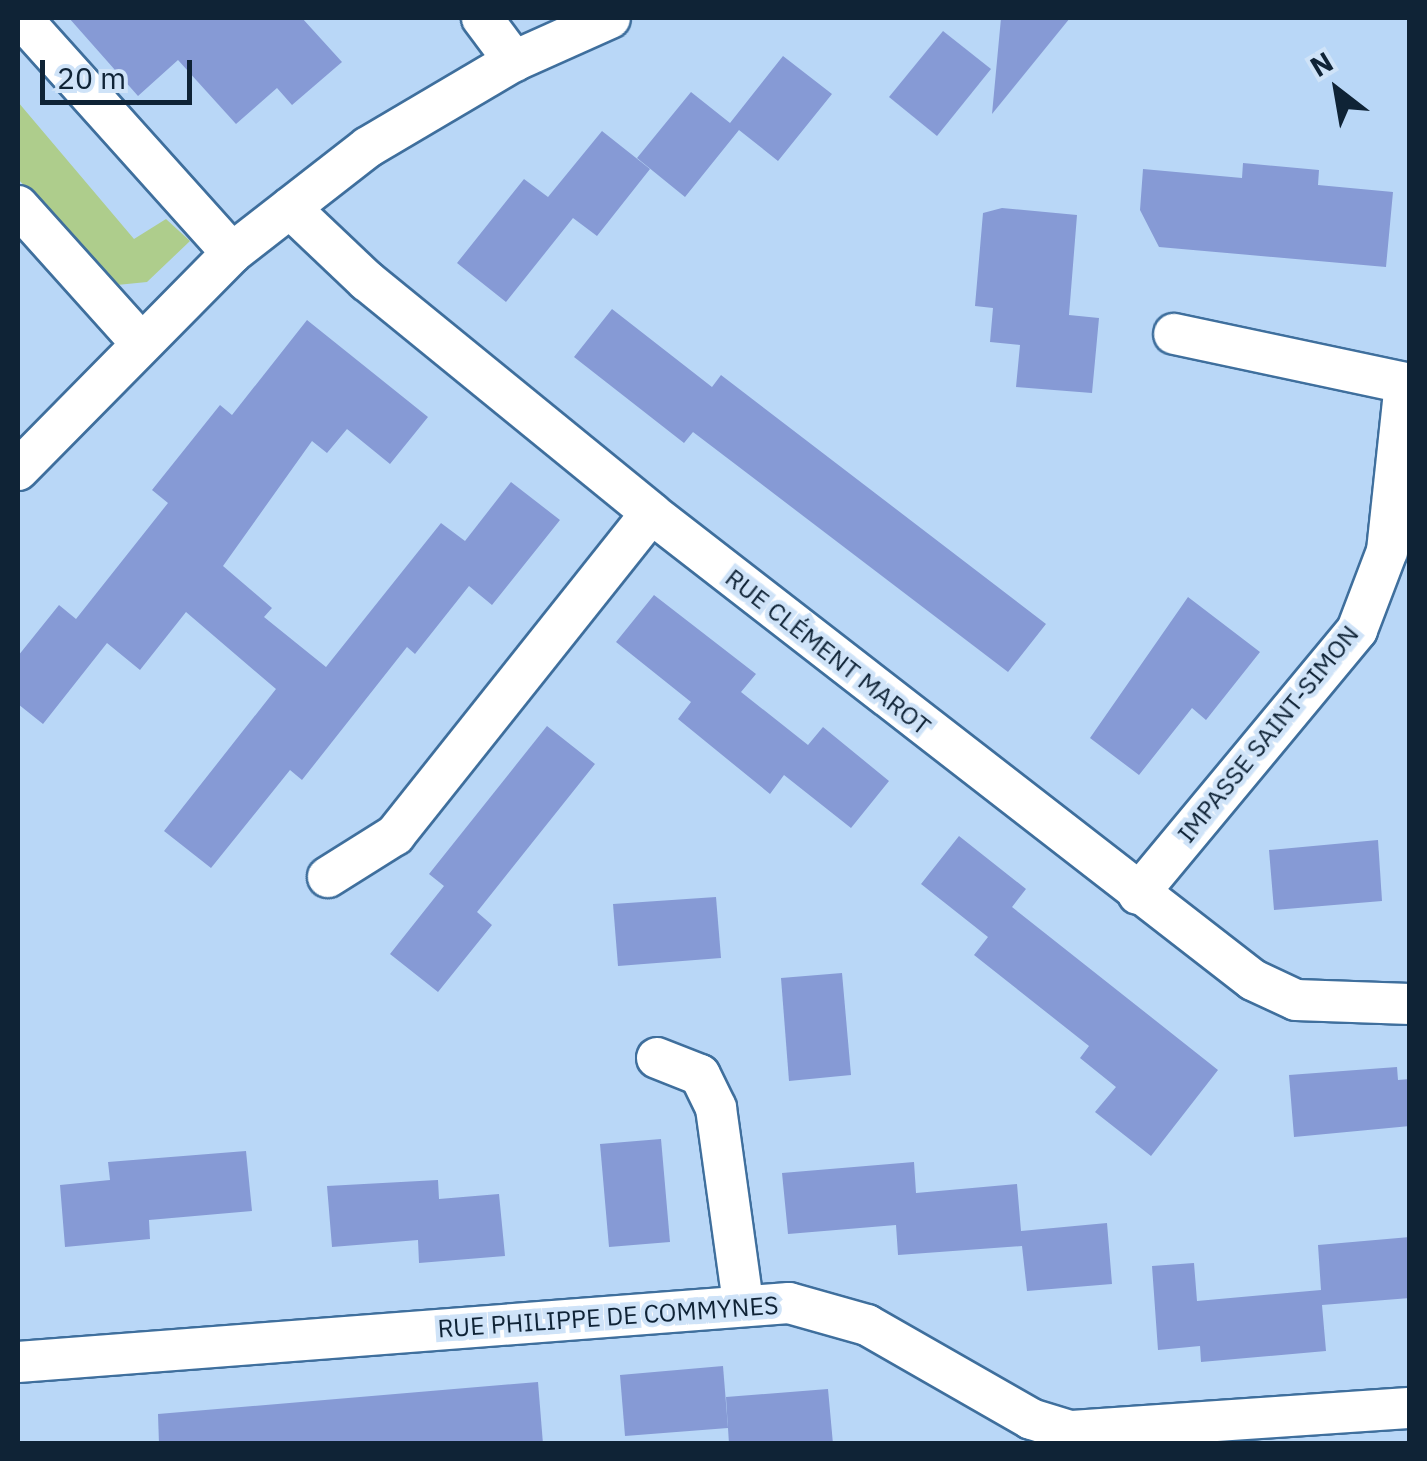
<!DOCTYPE html>
<meta charset="utf-8">
<style>
body{margin:0}
#map{position:relative;width:1427px;height:1461px;overflow:hidden;background:#b9d7f7;font-family:"IBM Plex Sans",sans-serif}
div>[style]{position:absolute}
.green>*{inset:0;background:#aecd8c}
.building>*{inset:0;background:#869ad5}
.roads{filter:drop-shadow(2px 0 #3f6f9d) drop-shadow(-2px 0 #3f6f9d) drop-shadow(0 2px #3f6f9d) drop-shadow(0 -2px #3f6f9d)}
.street>*{height:40px;margin:-20px;padding:0 20px;transform-origin:20px;border-radius:20px;background:#fff}
span{translate:-50% -50%;white-space:nowrap;text-align:center;line-height:1.15;-webkit-text-stroke:9px #cfe3f8;paint-order:stroke}
.street-label{font-size:25px;color:#0f2336}
.frame{position:absolute;inset:0;border:20px solid #0f2336;pointer-events:none}
.north{position:absolute;left:1287px;top:40px;width:100px;height:100px;-webkit-text-stroke:8px #cfe3f8;paint-order:stroke;rotate:329deg;font-size:28px;font-weight:700;line-height:40px;text-align:center;color:#0f2336}
.north::after{content:'';display:block;margin:auto;width:35px;height:45px;background:#0f2336;clip-path:polygon(50% 0,100% 100%,50% 72%,0 100%)}
.scale{position:absolute;left:40px;top:60px;width:152px;height:45px;box-sizing:border-box;border:5px solid #0f2336;border-top:0;padding-left:12px;font-size:30px;line-height:35px;white-space:nowrap;color:#0f2336;-webkit-text-stroke:8px #cfe3f8;paint-order:stroke}
</style>
<div id="map">
<div class="green">
<i style="clip-path:polygon(18px 102px,134px 239px,166px 219px,190px 241px,147px 282px,117px 285px,18px 179px)"></i>
</div>
<div class="building">
<i style="clip-path:polygon(69px 18px,302px 18px,342px 62px,292px 105px,277px 88px,236px 124px,178px 60px,138px 96px)"></i>
<i style="clip-path:polygon(1001px 18px,1070px 18px,992px 114px)"></i>
<i style="clip-path:polygon(943px 31px,991px 69px,937px 136px,889px 97px)"></i>
<i style="clip-path:polygon(783px 56px,832px 94px,778px 161px,739px 130px,685px 197px,637px 158px,691px 92px,730px 123px)"></i>
<i style="clip-path:polygon(602px 131px,650px 169px,597px 236px,573px 218px,506px 302px,457px 263px,524px 179px,548px 197px)"></i>
<i style="clip-path:polygon(1243px 163px,1319px 170px,1318px 185px,1393px 192px,1386px 267px,1159px 247px,1140px 210px,1143px 169px,1242px 178px)"></i>
<i style="clip-path:polygon(1002px 208px,1077px 215px,1069px 315px,1099px 318px,1092px 393px,1016px 387px,1020px 345px,990px 342px,993px 308px,975px 306px,983px 213px)"></i>
<i style="clip-path:polygon(612px 309px,712px 387px,721px 375px,1046px 624px,1008px 672px,693px 432px,684px 443px,574px 357px)"></i>
<i style="clip-path:polygon(307px 320px,428px 417px,390px 464px,347px 429px,327px 453px,312px 441px,223px 566px,272px 608px,264px 617px,326px 667px,441px 523px,465px 541px,511px 482px,560px 520px,492px 605px,469px 586px,415px 654px,407px 647px,302px 780px,290px 770px,211px 868px,164px 831px,276px 689px,186px 612px,140px 670px,107px 643px,43px 724px,18px 704px,18px 656px,59px 605px,76px 619px,168px 503px,152px 490px,220px 405px,232px 415px)"></i>
<i style="clip-path:polygon(654px 595px,756px 674px,741px 692px,808px 745px,823px 727px,889px 781px,851px 828px,784px 775px,770px 794px,678px 719px,691px 702px,616px 642px)"></i>
<i style="clip-path:polygon(1188px 597px,1260px 652px,1206px 720px,1192px 708px,1139px 775px,1090px 738px)"></i>
<i style="clip-path:polygon(547px 726px,595px 764px,477px 912px,492px 925px,438px 992px,390px 954px,444px 886px,429px 874px)"></i>
<i style="clip-path:polygon(959px 836px,1026px 889px,1012px 907px,1218px 1070px,1151px 1156px,1095px 1112px,1116px 1087px,1080px 1058px,1089px 1046px,974px 955px,988px 937px,921px 884px)"></i>
<i style="clip-path:polygon(1378px 840px,1382px 901px,1274px 910px,1269px 850px)"></i>
<i style="clip-path:polygon(716px 897px,721px 958px,618px 966px,613px 904px)"></i>
<i style="clip-path:polygon(842px 973px,851px 1075px,789px 1081px,781px 978px)"></i>
<i style="clip-path:polygon(1397px 1067px,1398px 1080px,1410px 1079px,1410px 1126px,1294px 1137px,1289px 1075px)"></i>
<i style="clip-path:polygon(661px 1139px,670px 1242px,609px 1247px,600px 1144px)"></i>
<i style="clip-path:polygon(246px 1151px,252px 1211px,149px 1220px,150px 1239px,65px 1247px,60px 1185px,110px 1180px,108px 1162px)"></i>
<i style="clip-path:polygon(914px 1162px,916px 1193px,1017px 1184px,1021px 1231px,1107px 1223px,1112px 1284px,1027px 1291px,1022px 1246px,898px 1255px,896px 1225px,788px 1234px,782px 1173px)"></i>
<i style="clip-path:polygon(438px 1180px,439px 1199px,499px 1194px,505px 1256px,419px 1263px,418px 1240px,332px 1247px,327px 1186px)"></i>
<i style="clip-path:polygon(1410px 1237px,1410px 1298px,1322px 1305px,1326px 1351px,1201px 1362px,1200px 1346px,1158px 1350px,1152px 1266px,1194px 1263px,1197px 1301px,1321px 1290px,1318px 1245px)"></i>
<i style="clip-path:polygon(723px 1366px,728px 1428px,625px 1436px,620px 1375px)"></i>
<i style="clip-path:polygon(538px 1382px,543px 1444px,159px 1444px,158px 1414px)"></i>
<i style="clip-path:polygon(828px 1389px,833px 1444px,729px 1444px,726px 1397px)"></i>
</div>
<div class="roads">
<div class="street">
<i style="left:21px;top:18px;width:316px;rotate:48.1deg"></i>
<i style="left:482px;top:18px;width:54px;rotate:53.3deg"></i>
<i style="left:18px;top:206px;width:181px;rotate:48.1deg"></i>
<i style="left:290px;top:208px;width:106px;rotate:43.5deg"></i>
<i style="left:367px;top:281px;width:367px;rotate:39.2deg"></i>
<i style="left:651px;top:513px;width:762px;rotate:37.8deg"></i>
<i style="left:1253px;top:980px;width:47px;rotate:24.9deg"></i>
<i style="left:1296px;top:1000px;width:114px;rotate:2deg"></i>
<i style="left:18px;top:470px;width:305px;rotate:-45.4deg"></i>
<i style="left:232px;top:253px;width:172px;rotate:-37.9deg"></i>
<i style="left:368px;top:147px;width:169px;rotate:-30.5deg"></i>
<i style="left:514px;top:61px;width:105px;rotate:-24.1deg"></i>
<i style="left:328px;top:877px;width:79px;rotate:-32.1deg"></i>
<i style="left:395px;top:835px;width:411px;rotate:-51.5deg"></i>
<i style="left:1138px;top:894px;width:343px;rotate:-50.3deg"></i>
<i style="left:1357px;top:630px;width:85px;rotate:-69.2deg"></i>
<i style="left:1387px;top:551px;width:169px;rotate:-83.9deg"></i>
<i style="left:1405px;top:383px;width:236px;rotate:-168deg"></i>
<i style="left:657px;top:1058px;width:46px;rotate:21.6deg"></i>
<i style="left:700px;top:1075px;width:37px;rotate:64deg"></i>
<i style="left:716px;top:1108px;width:197px;rotate:82.1deg"></i>
<i style="left:18px;top:1362px;width:773px;rotate:-4.38deg"></i>
<i style="left:789px;top:1303px;width:81px;rotate:15.8deg"></i>
<i style="left:867px;top:1325px;width:189px;rotate:29.8deg"></i>
<i style="left:1031px;top:1419px;width:41px;rotate:17.1deg"></i>
<i style="left:1070px;top:1431px;width:341px;rotate:-3.9deg"></i>
</div>
</div>
<div class="street-label">
<span style="left:828px;top:652px;rotate:38deg">RUE CLÉMENT MAROT</span>
<span style="left:1268px;top:734px;rotate:-51deg">IMPASSE SAINT-SIMON</span>
<span style="left:608px;top:1317px;rotate:-4deg">RUE PHILIPPE DE COMMYNES</span>
</div>
<div class="frame"></div>
<div class="north">N</div>
<div class="scale">20 m</div>
</div>
